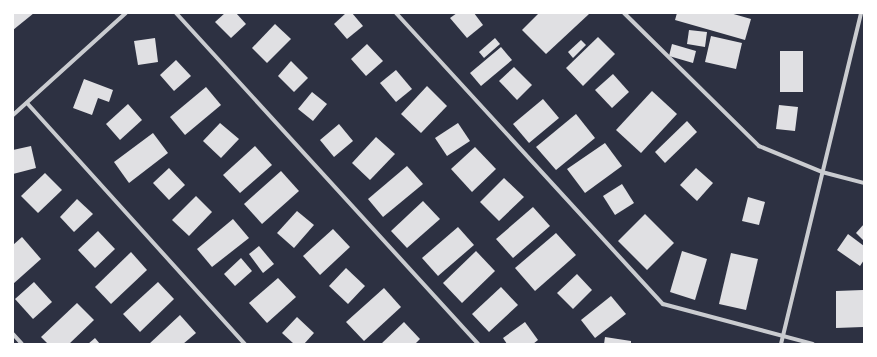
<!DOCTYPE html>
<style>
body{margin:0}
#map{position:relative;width:877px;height:357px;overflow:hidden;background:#2d3142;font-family:"PT Serif",serif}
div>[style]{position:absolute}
.building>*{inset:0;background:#e0e0e3}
.minor>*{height:4px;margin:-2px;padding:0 2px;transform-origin:2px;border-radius:2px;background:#caccd0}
span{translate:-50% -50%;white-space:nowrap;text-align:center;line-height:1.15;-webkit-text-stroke:4px #fff;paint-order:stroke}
.frame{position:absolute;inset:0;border:14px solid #fff;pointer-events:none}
</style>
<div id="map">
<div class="building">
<i style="clip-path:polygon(13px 13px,34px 13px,13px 30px)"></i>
<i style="clip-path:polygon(225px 13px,236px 13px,246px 24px,231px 38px,215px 22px)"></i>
<i style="clip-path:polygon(346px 13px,352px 13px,363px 26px,347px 39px,334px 24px)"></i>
<i style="clip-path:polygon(457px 13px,474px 13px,483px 25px,467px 38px,450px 18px)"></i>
<i style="clip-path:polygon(539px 13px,588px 13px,589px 14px,546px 54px,522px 30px)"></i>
<i style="clip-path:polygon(677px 13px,730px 13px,751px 19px,745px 40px,675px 20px)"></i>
<i style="clip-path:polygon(275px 24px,291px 39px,267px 63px,252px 48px)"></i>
<i style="clip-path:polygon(689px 30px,707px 32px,705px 47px,687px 44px)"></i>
<i style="clip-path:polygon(711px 36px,742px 43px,736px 69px,705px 62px)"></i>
<i style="clip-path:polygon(598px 37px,615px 54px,583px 86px,566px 68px)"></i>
<i style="clip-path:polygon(155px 38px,158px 62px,138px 65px,134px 41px)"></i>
<i style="clip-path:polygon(495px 38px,500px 44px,484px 58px,479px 52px)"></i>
<i style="clip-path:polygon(581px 40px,586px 45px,573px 58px,568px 52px)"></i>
<i style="clip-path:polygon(367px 44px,383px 61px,366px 76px,351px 59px)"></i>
<i style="clip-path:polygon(672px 44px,696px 51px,693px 63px,669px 56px)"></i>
<i style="clip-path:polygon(501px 47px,512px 60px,481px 86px,470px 73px)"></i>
<i style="clip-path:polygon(780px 51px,803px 51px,803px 92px,780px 92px)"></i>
<i style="clip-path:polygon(176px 60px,191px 76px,174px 91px,160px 75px)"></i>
<i style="clip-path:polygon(291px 61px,308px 78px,294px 92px,278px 76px)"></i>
<i style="clip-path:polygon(514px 67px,532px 85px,517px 100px,499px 81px)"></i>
<i style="clip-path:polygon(396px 70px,412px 89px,396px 102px,380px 83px)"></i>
<i style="clip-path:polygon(613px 74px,629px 92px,612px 108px,595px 90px)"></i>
<i style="clip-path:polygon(84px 79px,113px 90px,109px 102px,98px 98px,92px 115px,73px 108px)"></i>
<i style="clip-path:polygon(427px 86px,447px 106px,421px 133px,401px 114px)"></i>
<i style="clip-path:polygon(206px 87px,221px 105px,185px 135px,170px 117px)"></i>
<i style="clip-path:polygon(652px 91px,677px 114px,641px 153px,616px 130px)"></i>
<i style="clip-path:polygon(312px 92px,327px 104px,313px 121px,298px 109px)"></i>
<i style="clip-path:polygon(543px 99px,559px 118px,529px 143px,513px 124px)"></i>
<i style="clip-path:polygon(128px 104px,142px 120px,120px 140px,106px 124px)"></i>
<i style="clip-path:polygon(779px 105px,798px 107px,795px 131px,776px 129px)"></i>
<i style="clip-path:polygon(576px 114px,595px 138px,556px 170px,536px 147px)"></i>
<i style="clip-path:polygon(687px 121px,697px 132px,665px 163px,655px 152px)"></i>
<i style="clip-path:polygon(220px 123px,239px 139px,221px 158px,203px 141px)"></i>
<i style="clip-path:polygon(458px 123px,470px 141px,447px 156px,435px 138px)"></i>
<i style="clip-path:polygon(339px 124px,353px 141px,334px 157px,320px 140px)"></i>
<i style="clip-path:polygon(153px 133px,168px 153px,129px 183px,114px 162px)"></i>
<i style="clip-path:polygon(376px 137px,395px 154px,370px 180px,352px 163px)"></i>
<i style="clip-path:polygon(605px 143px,622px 166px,585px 193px,567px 169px)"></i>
<i style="clip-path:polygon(31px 146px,36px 168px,13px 174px,13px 150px)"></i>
<i style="clip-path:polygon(255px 146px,272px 165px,240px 193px,223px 175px)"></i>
<i style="clip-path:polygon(475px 147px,496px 169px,472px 192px,451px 169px)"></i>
<i style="clip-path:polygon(407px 166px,423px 184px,383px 217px,368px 199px)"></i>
<i style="clip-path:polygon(169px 168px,185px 185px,169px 200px,153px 183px)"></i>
<i style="clip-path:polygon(696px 168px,713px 183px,697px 201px,680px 185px)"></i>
<i style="clip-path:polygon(281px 171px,299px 191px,262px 224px,244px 204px)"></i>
<i style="clip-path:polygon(45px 173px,62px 190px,38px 213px,21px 196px)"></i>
<i style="clip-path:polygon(504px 178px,524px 197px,499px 221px,480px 202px)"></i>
<i style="clip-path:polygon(622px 184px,634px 203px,615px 215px,603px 196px)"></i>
<i style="clip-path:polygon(196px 196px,212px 212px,189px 236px,172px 220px)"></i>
<i style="clip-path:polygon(748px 197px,765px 202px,759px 225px,742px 221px)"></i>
<i style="clip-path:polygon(77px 199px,93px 214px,74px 232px,60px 217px)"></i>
<i style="clip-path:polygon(423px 201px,440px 219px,407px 248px,391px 231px)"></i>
<i style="clip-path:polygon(533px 207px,550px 226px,513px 258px,496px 239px)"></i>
<i style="clip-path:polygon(297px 211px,314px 225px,294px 248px,277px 233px)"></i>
<i style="clip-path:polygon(645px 214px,674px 243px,647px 270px,618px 241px)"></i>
<i style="clip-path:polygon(233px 219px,249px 238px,212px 267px,197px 249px)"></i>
<i style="clip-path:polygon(864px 224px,864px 241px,856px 233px)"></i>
<i style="clip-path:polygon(458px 227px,474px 245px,438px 276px,422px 258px)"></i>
<i style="clip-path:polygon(333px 229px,350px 247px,320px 275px,303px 256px)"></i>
<i style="clip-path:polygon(98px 231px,115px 249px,95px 268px,78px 250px)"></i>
<i style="clip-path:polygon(556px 233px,576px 255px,535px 291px,515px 268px)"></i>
<i style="clip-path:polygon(848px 234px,864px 246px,864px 260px,860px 266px,837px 250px)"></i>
<i style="clip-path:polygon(22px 237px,41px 259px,13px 284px,13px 245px)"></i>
<i style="clip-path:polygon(259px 246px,274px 264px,263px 273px,249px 254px)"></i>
<i style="clip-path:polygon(476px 251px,495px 271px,462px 303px,443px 283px)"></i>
<i style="clip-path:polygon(682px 251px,707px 259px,695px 300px,670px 292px)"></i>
<i style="clip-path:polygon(131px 252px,147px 270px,111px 304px,95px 287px)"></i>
<i style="clip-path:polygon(731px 253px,758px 259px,746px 310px,719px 304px)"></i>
<i style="clip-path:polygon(241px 258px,252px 271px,235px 286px,224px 274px)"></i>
<i style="clip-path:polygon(346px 268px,365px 286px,348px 304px,329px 286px)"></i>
<i style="clip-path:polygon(577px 274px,592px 290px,573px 309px,557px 293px)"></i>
<i style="clip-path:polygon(278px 278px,296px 297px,267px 323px,249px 303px)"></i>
<i style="clip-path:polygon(34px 282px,52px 302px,33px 319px,15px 299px)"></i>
<i style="clip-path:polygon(158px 282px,174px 299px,140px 332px,123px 314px)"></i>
<i style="clip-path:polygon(501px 287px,518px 305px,489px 332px,472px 314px)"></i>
<i style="clip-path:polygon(384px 288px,401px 307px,364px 341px,346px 322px)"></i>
<i style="clip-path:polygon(863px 290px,863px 327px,836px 328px,836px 291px)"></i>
<i style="clip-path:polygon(611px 296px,626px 314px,595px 338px,581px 320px)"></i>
<i style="clip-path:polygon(77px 303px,94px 320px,69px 344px,48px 344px,41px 337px)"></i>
<i style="clip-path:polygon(180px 315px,196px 333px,183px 344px,149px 344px)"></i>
<i style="clip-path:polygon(297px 317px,314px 333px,304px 344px,294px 344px,282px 333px)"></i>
<i style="clip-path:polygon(404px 322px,420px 339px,415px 344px,381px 344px)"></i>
<i style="clip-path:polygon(525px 322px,538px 340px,533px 344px,507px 344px,503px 338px)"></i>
<i style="clip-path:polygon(605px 337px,631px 341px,631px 344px,604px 344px)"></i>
<i style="clip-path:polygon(95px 338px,100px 344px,88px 344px)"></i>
</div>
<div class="minor">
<i style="left:176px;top:13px;width:448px;rotate:47.6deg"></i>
<i style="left:396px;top:13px;width:395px;rotate:47.5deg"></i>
<i style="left:663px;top:304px;width:155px;rotate:14.9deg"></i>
<i style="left:624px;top:13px;width:190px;rotate:44.6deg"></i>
<i style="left:759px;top:146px;width:68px;rotate:22.4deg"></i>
<i style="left:822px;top:172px;width:43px;rotate:14.7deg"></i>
<i style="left:27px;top:103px;width:325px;rotate:47.9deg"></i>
<i style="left:13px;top:115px;width:152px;rotate:-42.1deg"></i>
<i style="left:13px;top:334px;width:13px;rotate:48deg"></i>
<i style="left:781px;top:344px;width:341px;rotate:-76.4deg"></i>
</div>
<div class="frame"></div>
</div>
